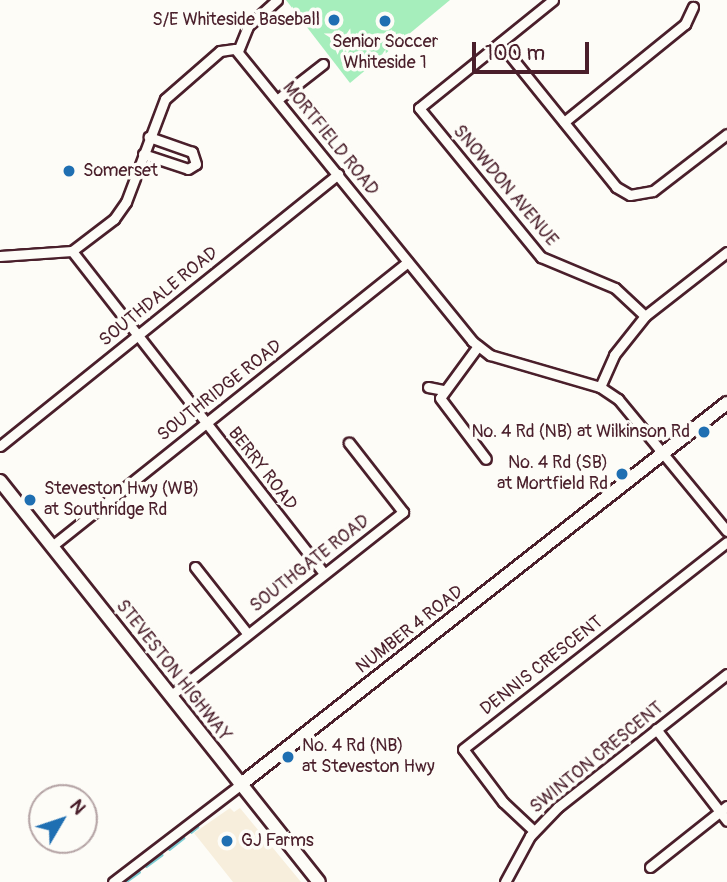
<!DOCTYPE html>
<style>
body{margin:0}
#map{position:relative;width:727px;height:882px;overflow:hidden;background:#fdfcf7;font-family:Pangolin,sans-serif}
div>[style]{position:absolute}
.built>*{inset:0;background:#f7eedc}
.green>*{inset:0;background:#a6eebc}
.stream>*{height:2.5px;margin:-1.25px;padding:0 1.25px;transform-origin:1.25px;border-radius:1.25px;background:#7dced4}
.roads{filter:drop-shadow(2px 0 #4a1f2b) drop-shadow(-2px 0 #4a1f2b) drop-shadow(0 2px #4a1f2b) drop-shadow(0 -2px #4a1f2b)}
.street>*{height:9px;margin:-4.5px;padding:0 4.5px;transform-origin:4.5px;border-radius:4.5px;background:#fdfcf7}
.secondary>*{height:12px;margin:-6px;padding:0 6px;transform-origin:6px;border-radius:6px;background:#fdfcf7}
.dots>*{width:19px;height:19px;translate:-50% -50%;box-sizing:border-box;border:4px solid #fdfcf7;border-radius:50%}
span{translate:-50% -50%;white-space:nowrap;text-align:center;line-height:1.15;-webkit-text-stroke:7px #fdfcf7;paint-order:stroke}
.poi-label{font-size:18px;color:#4a1f2b}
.right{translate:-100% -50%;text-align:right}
.left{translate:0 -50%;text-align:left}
.street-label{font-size:18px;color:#4a1f2b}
.north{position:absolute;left:28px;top:784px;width:70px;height:70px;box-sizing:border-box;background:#fdfcf7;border:2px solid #b5a4a5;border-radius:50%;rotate:51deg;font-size:19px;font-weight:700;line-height:28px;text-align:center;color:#4a1f2b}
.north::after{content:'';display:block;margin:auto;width:24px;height:32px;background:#1f6fb2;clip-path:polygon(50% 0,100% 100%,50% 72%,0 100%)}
.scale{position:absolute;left:472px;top:42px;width:117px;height:32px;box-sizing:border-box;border:4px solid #4a1f2b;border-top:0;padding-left:9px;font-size:21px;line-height:24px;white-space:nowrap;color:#4a1f2b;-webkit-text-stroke:5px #fdfcf7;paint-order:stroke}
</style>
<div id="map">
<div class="built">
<i style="clip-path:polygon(230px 808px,234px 812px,240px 808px,301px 882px,233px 882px,194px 833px)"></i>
</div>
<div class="green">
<i style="clip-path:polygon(286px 0,450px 0,350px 83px)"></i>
</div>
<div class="stream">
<i style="left:191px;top:832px;width:8px;rotate:-40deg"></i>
<i style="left:169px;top:849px;width:18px;rotate:-38deg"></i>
<i style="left:146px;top:866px;width:19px;rotate:-36deg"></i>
<i style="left:125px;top:882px;width:17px;rotate:-36deg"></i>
</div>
<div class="roads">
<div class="street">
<i style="left:553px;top:0;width:172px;rotate:141.1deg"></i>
<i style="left:419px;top:108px;width:193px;rotate:50.7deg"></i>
<i style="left:541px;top:257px;width:80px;rotate:22.7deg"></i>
<i style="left:615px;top:288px;width:41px;rotate:43deg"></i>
<i style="left:500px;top:43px;width:185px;rotate:51.1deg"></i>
<i style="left:616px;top:187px;width:16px;rotate:30deg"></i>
<i style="left:630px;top:195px;width:23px;rotate:-10deg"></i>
<i style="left:653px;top:191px;width:93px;rotate:-37.6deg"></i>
<i style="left:238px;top:51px;width:27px;rotate:-68deg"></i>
<i style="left:248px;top:26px;width:39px;rotate:-42deg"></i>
<i style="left:278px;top:99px;width:57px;rotate:-37.9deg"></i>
<i style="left:564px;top:122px;width:156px;rotate:-39deg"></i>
<i style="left:685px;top:24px;width:19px;rotate:-65deg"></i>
<i style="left:143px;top:154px;width:47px;rotate:18.4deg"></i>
<i style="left:188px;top:169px;width:9px;rotate:-32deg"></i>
<i style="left:196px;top:164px;width:13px;rotate:-108deg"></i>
<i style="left:192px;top:152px;width:46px;rotate:-160.8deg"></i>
<i style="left:72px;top:251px;width:409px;rotate:52deg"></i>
<i style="left:0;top:256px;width:72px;rotate:-4deg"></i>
<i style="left:72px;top:251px;width:53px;rotate:-37.3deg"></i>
<i style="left:114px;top:219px;width:21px;rotate:-55deg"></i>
<i style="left:126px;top:202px;width:110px;rotate:-69.3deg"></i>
<i style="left:165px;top:99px;width:73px;rotate:-41.1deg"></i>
<i style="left:220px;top:51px;width:15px;rotate:-8deg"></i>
<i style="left:235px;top:49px;width:376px;rotate:50.9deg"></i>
<i style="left:472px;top:341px;width:23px;rotate:38deg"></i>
<i style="left:490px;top:355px;width:115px;rotate:16.2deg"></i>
<i style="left:600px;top:387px;width:22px;rotate:34deg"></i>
<i style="left:618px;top:399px;width:171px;rotate:50.5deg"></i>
<i style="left:478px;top:346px;width:64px;rotate:126.2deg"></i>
<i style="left:440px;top:398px;width:76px;rotate:53deg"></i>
<i style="left:428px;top:387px;width:15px;rotate:11deg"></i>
<i style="left:600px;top:387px;width:35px;rotate:-66deg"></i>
<i style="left:614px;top:355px;width:50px;rotate:-51.5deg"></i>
<i style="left:645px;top:316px;width:104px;rotate:-38deg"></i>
<i style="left:0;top:446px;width:434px;rotate:-38.8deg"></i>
<i style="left:52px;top:546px;width:455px;rotate:-38.6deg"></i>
<i style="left:195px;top:567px;width:84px;rotate:51.8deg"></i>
<i style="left:170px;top:696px;width:297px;rotate:-38.3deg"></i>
<i style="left:403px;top:512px;width:88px;rotate:-128deg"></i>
<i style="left:656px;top:729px;width:116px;rotate:52.3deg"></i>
<i style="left:534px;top:831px;width:42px;rotate:-136.9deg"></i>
<i style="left:503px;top:802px;width:66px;rotate:-127deg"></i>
<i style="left:463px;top:749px;width:335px;rotate:-38.1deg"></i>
<i style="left:650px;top:867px;width:98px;rotate:-38.4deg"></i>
<i style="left:113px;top:882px;width:160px;rotate:-37.4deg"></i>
<i style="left:505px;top:882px;width:52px;rotate:-61.5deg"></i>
<i style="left:530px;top:836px;width:40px;rotate:-46deg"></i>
<i style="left:558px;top:807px;width:215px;rotate:-38.2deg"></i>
</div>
<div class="secondary">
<i style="left:0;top:481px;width:512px;rotate:51.5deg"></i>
<i style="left:240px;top:785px;width:619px;rotate:-38.11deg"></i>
</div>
</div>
<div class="dots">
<i style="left:334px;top:20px;background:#1f6fb2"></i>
<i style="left:385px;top:21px;background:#1f6fb2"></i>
<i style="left:69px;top:171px;background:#1f6fb2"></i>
<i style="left:704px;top:432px;background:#1f6fb2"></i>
<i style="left:622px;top:474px;background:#1f6fb2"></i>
<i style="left:30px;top:500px;background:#1f6fb2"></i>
<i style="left:288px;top:757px;background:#1f6fb2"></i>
<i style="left:227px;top:841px;background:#1f6fb2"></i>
</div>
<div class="poi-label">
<span class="right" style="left:320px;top:20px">S/E Whiteside Baseball</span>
<span style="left:385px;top:53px">Senior Soccer<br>Whiteside 1</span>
<span class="left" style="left:83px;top:171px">Somerset</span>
<span class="right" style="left:690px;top:432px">No. 4 Rd (NB) at Wilkinson Rd</span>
<span class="right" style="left:608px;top:474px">No. 4 Rd (SB)<br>at Mortfield Rd</span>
<span class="left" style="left:44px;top:500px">Steveston Hwy (WB)<br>at Southridge Rd</span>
<span class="left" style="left:302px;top:757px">No. 4 Rd (NB)<br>at Steveston Hwy</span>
<span class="left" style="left:241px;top:841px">GJ Farms</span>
</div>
<div class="street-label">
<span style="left:330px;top:139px;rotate:51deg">MORTFIELD ROAD</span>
<span style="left:505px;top:186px;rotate:50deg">SNOWDON AVENUE</span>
<span style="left:159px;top:297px;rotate:-39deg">SOUTHDALE ROAD</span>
<span style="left:220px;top:391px;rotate:-38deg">SOUTHRIDGE ROAD</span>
<span style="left:262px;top:469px;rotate:52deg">BERRY ROAD</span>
<span style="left:310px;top:564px;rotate:-38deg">SOUTHGATE ROAD</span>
<span style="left:410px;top:630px;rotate:-38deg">NUMBER 4 ROAD</span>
<span style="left:542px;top:666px;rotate:-38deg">DENNIS CRESCENT</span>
<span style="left:173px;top:671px;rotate:52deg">STEVESTON HIGHWAY</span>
<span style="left:597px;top:758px;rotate:-39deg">SWINTON CRESCENT</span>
</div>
<div class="north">N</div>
<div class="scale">100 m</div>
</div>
